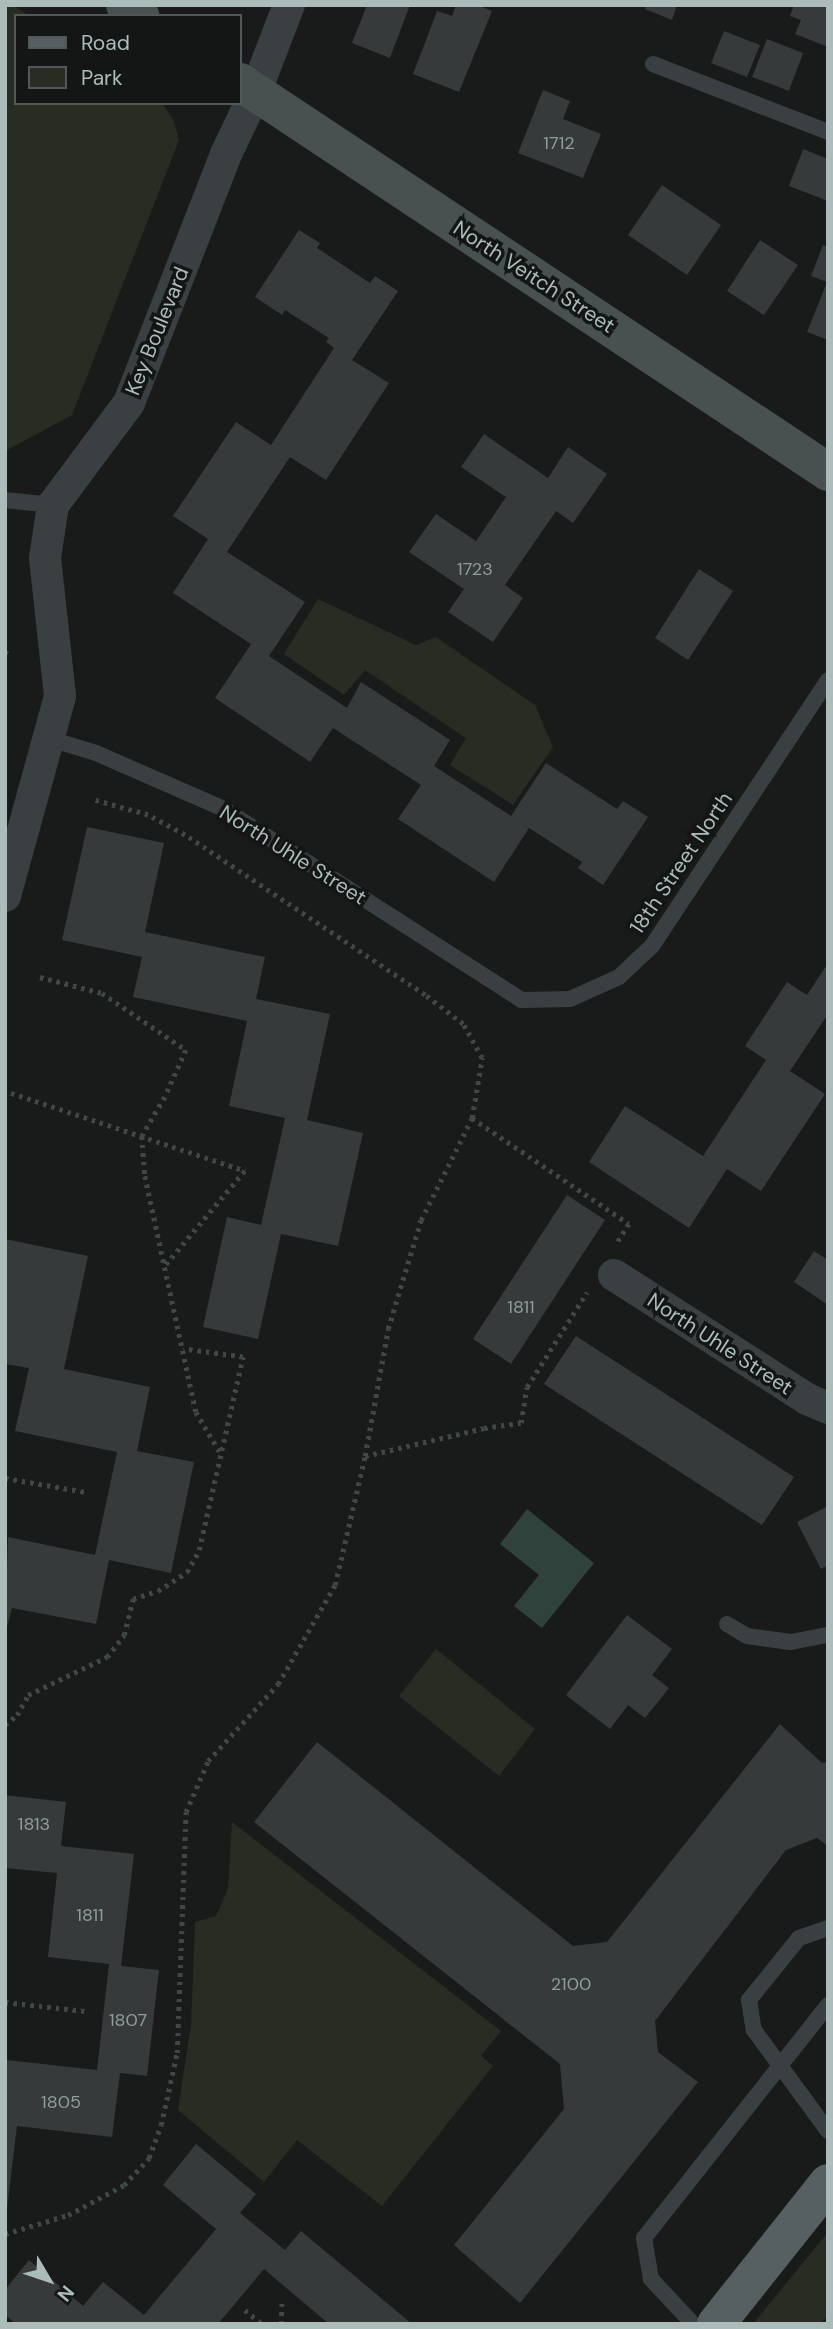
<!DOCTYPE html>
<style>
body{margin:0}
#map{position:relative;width:833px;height:2329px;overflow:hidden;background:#191b1b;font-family:"DM Sans",sans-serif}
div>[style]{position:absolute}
.green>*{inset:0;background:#292c22}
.water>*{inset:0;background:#30423c}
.building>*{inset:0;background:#363a3a}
.path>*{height:4.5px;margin-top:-2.25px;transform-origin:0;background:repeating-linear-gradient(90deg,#404847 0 3.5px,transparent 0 8.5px)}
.lane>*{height:16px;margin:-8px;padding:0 8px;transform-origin:8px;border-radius:8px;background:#3a4041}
.street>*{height:32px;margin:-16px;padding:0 16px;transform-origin:16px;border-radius:16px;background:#3a4041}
.secondary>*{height:38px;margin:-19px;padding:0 19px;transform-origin:19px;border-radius:19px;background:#485150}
.primary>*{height:38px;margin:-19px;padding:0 19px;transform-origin:19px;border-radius:19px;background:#566060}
span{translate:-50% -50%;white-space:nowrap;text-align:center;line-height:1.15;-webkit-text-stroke:7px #141616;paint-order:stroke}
.number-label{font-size:18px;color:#8e9c9a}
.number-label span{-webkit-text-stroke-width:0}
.street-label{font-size:21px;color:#abbcba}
.frame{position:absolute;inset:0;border:7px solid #abbcba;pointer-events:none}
.legend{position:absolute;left:14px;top:14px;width:228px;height:91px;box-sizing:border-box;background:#141616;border:2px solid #505858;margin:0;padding:9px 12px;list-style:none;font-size:21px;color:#abbcba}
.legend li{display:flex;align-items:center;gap:14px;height:35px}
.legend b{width:35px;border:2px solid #505858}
.north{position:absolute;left:14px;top:2245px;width:70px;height:70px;-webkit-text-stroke:5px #141616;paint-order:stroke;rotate:129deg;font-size:19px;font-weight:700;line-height:28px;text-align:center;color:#abbcba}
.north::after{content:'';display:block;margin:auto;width:24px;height:32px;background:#abbcba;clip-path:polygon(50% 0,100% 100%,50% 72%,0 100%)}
</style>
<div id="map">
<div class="green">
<i style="clip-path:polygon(5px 5px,13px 5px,29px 16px,16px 16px,16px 103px,162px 103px,174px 121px,179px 140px,72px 415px,5px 451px)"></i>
<i style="clip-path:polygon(318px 599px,416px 645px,436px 637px,535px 705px,553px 747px,513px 805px,450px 765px,466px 738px,365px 670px,344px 695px,284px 654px)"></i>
<i style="clip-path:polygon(436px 1649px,535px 1729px,499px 1776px,399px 1696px)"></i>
<i style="clip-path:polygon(232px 1822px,501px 2031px,481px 2056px,493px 2066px,382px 2206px,297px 2140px,264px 2182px,178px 2110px,191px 2025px,195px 1922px,216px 1916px,228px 1889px)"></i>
<i style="clip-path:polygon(828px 2232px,828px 2317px,818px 2324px,753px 2324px)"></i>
</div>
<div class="water">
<i style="clip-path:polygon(527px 1509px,594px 1563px,542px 1628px,514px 1606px,539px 1575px,500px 1544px)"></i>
</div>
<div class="building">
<i style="clip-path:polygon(367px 5px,410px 5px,390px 58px,352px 43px)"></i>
<i style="clip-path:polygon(456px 5px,477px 5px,492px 11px,459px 92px,413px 74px,437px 11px,452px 16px)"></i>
<i style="clip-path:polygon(647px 5px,677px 5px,672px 20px,645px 9px)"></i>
<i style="clip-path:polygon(794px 5px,828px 5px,828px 47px,795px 34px,801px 20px,790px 16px)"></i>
<i style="clip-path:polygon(724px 31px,760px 45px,747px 77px,711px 63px)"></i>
<i style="clip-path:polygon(767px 39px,803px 53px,789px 91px,752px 77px)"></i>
<i style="clip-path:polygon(543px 90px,570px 101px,563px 119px,601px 134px,583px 178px,518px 153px)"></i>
<i style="clip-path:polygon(803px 149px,828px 159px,828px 201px,789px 186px)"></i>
<i style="clip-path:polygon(662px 185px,721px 225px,687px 275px,628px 235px)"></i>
<i style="clip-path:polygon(299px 230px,320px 243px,317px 248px,370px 283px,375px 276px,398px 291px,352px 360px,389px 383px,326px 480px,290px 457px,227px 552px,305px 602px,269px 656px,347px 708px,361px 682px,450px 740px,434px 766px,511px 816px,546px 763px,617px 809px,623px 801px,648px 817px,603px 885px,578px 868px,582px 862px,529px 828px,494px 882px,398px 819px,421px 785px,333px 728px,310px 762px,215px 698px,251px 644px,173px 593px,208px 539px,173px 516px,236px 422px,271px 445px,334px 348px,326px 342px,329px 338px,285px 310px,282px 315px,255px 297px)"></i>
<i style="clip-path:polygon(760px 240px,798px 265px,764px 315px,727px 291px)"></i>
<i style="clip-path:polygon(823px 245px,828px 247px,828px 340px,807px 332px,827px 282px,811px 276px)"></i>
<i style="clip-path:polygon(484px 434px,548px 478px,568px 447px,607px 474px,573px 523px,556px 511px,505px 585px,523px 598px,493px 642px,448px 612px,464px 589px,409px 552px,436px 514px,476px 541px,506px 497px,461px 467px)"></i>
<i style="clip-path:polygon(699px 569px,733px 591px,688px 660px,655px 638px)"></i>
<i style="clip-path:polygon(87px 827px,164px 843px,145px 932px,265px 957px,256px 999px,330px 1014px,307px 1120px,363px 1133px,338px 1246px,281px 1234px,258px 1339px,203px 1327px,227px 1217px,261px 1225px,285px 1118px,229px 1106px,247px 1021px,133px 997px,142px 957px,62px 940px)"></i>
<i style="clip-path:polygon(828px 963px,828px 1014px,790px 1071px,825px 1094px,761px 1191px,727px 1169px,689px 1228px,589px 1162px,625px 1106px,703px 1156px,766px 1060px,745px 1046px,787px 982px,807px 995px)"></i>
<i style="clip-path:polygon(567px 1195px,605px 1220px,511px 1364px,473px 1339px)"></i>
<i style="clip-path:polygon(5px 1239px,88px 1256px,64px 1369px,150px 1387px,137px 1451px,194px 1462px,171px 1573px,109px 1560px,96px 1624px,12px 1608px,5px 1634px,8px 1537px,95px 1555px,117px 1452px,15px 1431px,29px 1368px,5px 1364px)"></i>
<i style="clip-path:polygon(814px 1251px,828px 1260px,828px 1305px,794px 1282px)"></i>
<i style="clip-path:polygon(576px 1336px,794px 1477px,762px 1525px,544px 1384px)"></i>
<i style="clip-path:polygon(828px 1506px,828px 1565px,821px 1569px,797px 1522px)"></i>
<i style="clip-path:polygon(627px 1615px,672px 1649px,652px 1675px,669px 1688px,645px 1718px,628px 1705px,610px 1729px,566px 1695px)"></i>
<i style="clip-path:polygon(780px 1724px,822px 1763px,828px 1762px,828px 1846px,817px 1838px,786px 1850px,655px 2021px,658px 2052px,698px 2082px,520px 2303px,454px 2245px,564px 2109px,560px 2064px,254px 1822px,317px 1742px,573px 1946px,607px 1942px)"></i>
<i style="clip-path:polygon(5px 1795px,66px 1802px,61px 1846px,134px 1854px,121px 1966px,159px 1970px,147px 2076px,120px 2073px,112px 2137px,17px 2126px,7px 2208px,7px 2060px,97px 2070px,109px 1964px,48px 1957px,57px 1873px,5px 1868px)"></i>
<i style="clip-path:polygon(196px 2144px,256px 2194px,240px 2213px,285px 2250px,301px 2231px,412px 2324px,329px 2324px,264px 2269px,218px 2324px,16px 2324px,5px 2315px,5px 2290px,29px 2260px,83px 2306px,103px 2282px,144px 2315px,216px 2229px,163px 2185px)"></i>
</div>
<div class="path">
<i style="left:5px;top:652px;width:4px;rotate:34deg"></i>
<i style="left:40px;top:977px;width:64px;rotate:14.5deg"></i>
<i style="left:102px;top:993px;width:102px;rotate:34.2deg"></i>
<i style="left:186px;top:1050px;width:51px;rotate:114.1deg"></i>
<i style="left:165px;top:1097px;width:45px;rotate:120.5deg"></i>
<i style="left:142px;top:1136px;width:40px;rotate:85.7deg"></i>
<i style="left:145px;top:1176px;width:241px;rotate:77.8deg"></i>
<i style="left:196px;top:1412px;width:49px;rotate:59.2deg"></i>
<i style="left:11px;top:1093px;width:247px;rotate:18.4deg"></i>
<i style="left:245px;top:1171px;width:124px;rotate:130.1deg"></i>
<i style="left:472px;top:1118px;width:189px;rotate:34deg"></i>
<i style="left:629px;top:1224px;width:22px;rotate:122deg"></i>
<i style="left:365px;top:1456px;width:122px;rotate:-13.2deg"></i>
<i style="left:484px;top:1428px;width:37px;rotate:-8deg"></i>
<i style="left:521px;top:1423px;width:36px;rotate:-81deg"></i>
<i style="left:527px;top:1387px;width:112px;rotate:-57.7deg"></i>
<i style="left:5px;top:1478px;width:82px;rotate:9.8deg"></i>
<i style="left:5px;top:1725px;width:16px;rotate:-40deg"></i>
<i style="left:17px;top:1715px;width:23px;rotate:-61deg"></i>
<i style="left:28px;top:1695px;width:88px;rotate:-25.7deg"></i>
<i style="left:107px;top:1657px;width:28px;rotate:-52deg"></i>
<i style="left:124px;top:1635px;width:37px;rotate:-76deg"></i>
<i style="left:133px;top:1599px;width:26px;rotate:-18deg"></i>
<i style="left:158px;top:1591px;width:35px;rotate:-33deg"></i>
<i style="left:187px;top:1572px;width:25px;rotate:-61deg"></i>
<i style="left:199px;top:1550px;width:198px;rotate:-77.2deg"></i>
<i style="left:243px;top:1357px;width:60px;rotate:-172.3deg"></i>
<i style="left:5px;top:2002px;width:80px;rotate:6.5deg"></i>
<i style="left:5px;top:2234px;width:66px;rotate:-16.8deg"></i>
<i style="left:68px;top:2215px;width:64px;rotate:-28.2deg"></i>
<i style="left:124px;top:2185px;width:37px;rotate:-47deg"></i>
<i style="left:149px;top:2158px;width:35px;rotate:-70deg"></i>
<i style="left:161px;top:2125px;width:74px;rotate:-77.5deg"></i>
<i style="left:177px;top:2053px;width:241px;rotate:-87.9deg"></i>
<i style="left:186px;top:1812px;width:56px;rotate:-66.7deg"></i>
<i style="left:208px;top:1761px;width:104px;rotate:-47.7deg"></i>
<i style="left:278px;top:1684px;width:114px;rotate:-60.1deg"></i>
<i style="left:335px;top:1585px;width:132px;rotate:-76.9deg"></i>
<i style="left:365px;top:1456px;width:129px;rotate:-79.7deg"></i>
<i style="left:388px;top:1329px;width:114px;rotate:-73.2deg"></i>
<i style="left:421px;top:1220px;width:114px;rotate:-63.4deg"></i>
<i style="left:472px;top:1118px;width:61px;rotate:-80.5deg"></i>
<i style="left:482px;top:1058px;width:39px;rotate:-119deg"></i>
<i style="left:463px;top:1024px;width:48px;rotate:-142.7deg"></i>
<i style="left:425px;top:995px;width:288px;rotate:-146.3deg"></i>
<i style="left:185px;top:835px;width:42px;rotate:-151.6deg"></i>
<i style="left:148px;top:815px;width:59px;rotate:-164.3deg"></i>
<i style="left:245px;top:2310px;width:22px;rotate:39deg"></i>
<i style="left:281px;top:2324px;width:23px;rotate:-88deg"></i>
</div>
<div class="lane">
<i style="left:653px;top:64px;width:188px;rotate:21.2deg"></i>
<i style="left:5px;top:500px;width:48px;rotate:5.9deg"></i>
<i style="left:50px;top:739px;width:48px;rotate:16.9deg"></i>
<i style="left:96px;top:753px;width:140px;rotate:23.6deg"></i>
<i style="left:224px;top:809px;width:353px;rotate:32.7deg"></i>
<i style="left:521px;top:1000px;width:49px;rotate:-1.2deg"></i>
<i style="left:570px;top:999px;width:54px;rotate:-24.2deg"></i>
<i style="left:619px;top:977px;width:45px;rotate:-43.2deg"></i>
<i style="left:652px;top:946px;width:319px;rotate:-56.5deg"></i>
<i style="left:727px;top:1624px;width:23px;rotate:31deg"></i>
<i style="left:747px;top:1636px;width:44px;rotate:7.8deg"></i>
<i style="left:791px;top:1642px;width:38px;rotate:-11deg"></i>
<i style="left:828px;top:1928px;width:31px;rotate:161deg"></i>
<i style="left:799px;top:1938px;width:80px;rotate:128.9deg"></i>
<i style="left:749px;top:2000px;width:30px;rotate:81deg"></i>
<i style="left:754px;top:2030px;width:125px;rotate:53.8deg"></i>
<i style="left:693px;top:2324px;width:62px;rotate:-133deg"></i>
<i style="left:651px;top:2279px;width:42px;rotate:-99.7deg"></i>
<i style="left:644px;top:2238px;width:297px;rotate:-51.7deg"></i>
</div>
<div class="street">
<i style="left:5px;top:896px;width:207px;rotate:-74.6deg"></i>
<i style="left:60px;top:696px;width:139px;rotate:-96.2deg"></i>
<i style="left:45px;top:558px;width:54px;rotate:-81.4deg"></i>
<i style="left:53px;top:505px;width:127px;rotate:-53.3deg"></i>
<i style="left:129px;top:403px;width:269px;rotate:-68.7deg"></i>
<i style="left:227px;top:152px;width:65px;rotate:-64.6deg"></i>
<i style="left:255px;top:93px;width:94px;rotate:-68.9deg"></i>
<i style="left:614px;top:1275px;width:229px;rotate:32.7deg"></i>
<i style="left:807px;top:1399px;width:23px;rotate:23deg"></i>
</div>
<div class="secondary">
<i style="left:125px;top:5px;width:19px;rotate:36deg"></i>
<i style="left:240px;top:82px;width:706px;rotate:33.55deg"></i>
</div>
<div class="primary">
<i style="left:716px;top:2324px;width:180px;rotate:-51.5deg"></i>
</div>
<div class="number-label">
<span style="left:559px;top:143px">1712</span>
<span style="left:475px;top:569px">1723</span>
<span style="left:521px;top:1307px">1811</span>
<span style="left:34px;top:1824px">1813</span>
<span style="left:90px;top:1915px">1811</span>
<span style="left:571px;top:1984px">2100</span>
<span style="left:128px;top:2020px">1807</span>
<span style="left:61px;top:2102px">1805</span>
</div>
<div class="street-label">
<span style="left:534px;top:277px;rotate:33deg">North Veitch Street</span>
<span style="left:157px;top:331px;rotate:-68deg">Key Boulevard</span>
<span style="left:293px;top:855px;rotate:32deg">North Uhle Street</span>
<span style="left:681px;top:863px;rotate:-56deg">18th Street North</span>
<span style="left:720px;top:1344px;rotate:33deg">North Uhle Street</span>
</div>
<div class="frame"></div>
<ul class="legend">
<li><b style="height:9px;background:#566060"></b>Road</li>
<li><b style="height:19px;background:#292c22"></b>Park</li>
</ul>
<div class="north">N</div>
</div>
